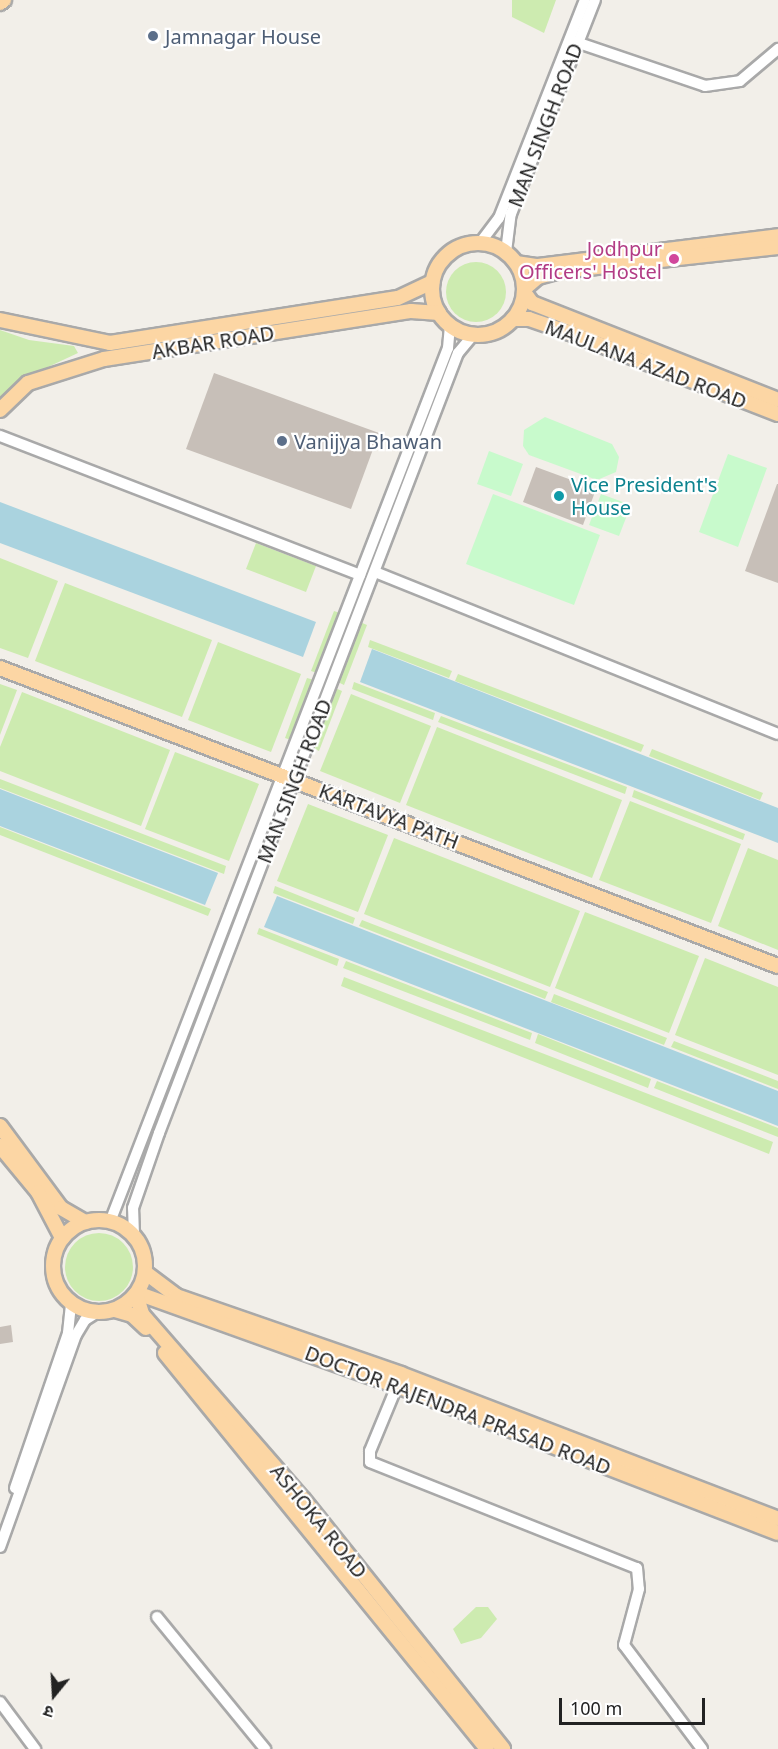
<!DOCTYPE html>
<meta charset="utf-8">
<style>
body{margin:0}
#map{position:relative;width:778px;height:1749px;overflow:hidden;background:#f2efe9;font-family:"Noto Sans","Noto Sans Devanagari",sans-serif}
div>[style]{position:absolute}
.grass>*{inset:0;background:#cdebb0}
.round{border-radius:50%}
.park>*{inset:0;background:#c8facc}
.water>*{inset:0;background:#aad3df}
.building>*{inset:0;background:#c7bfb8}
.roads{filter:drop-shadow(2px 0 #a9a9a9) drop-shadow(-2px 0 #a9a9a9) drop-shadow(0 2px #a9a9a9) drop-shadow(0 -2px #a9a9a9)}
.minor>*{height:10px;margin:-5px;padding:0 5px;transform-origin:5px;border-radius:5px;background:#fff}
.major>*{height:14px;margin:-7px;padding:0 7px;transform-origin:7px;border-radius:7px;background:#fcd6a4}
.major>.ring{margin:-7px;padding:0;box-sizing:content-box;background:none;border:14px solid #fcd6a4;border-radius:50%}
.dots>*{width:16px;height:16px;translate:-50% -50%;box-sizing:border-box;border:3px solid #fff;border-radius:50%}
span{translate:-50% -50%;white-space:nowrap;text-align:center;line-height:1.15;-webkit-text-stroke:4.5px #fff;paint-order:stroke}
.service-label{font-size:20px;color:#4e5e75}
.left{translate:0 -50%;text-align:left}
.street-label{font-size:20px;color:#222}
.hotel-label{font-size:20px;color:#b23c85}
.right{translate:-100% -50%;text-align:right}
.culture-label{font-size:20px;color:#0d838f}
.north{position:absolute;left:24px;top:1665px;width:60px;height:60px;-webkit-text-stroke:4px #fff;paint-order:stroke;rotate:198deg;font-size:16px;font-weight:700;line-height:24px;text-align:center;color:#222}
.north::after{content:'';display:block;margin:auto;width:21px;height:27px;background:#222;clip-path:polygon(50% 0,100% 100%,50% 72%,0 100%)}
.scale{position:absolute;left:559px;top:1698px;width:146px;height:27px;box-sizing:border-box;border:3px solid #222;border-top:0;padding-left:8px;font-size:18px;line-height:21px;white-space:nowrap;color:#222;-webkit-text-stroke:4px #fff;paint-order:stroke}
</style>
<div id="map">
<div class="grass">
<i style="clip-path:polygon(512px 0,556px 0,544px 33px,512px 17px)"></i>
<i class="round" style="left:446px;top:262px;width:60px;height:60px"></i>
<i style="clip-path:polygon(0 330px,29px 340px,74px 346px,78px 353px,18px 381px,0 398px)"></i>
<i style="clip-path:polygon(256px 543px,316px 566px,306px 592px,246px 569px)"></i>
<i style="clip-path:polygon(0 558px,58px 581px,28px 658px,0 648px)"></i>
<i style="clip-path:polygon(65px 583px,212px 640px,182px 717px,35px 661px)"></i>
<i style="clip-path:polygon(334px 611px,340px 613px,317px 673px,311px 671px)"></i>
<i style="clip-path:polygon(360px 622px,367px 625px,344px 685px,338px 682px)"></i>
<i style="clip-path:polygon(370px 640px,452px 671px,449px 678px,368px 647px)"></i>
<i style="clip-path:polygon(218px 642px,301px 674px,271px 752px,188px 720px)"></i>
<i style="clip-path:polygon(458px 674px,644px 745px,641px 752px,455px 681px)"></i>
<i style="clip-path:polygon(307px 678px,314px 680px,291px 740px,285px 738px)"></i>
<i style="clip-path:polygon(354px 682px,435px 713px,433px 720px,352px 689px)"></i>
<i style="clip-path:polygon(0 684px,17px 690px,0 735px)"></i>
<i style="clip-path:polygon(335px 688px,342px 691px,319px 751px,313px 748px)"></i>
<i style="clip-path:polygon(22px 692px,170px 750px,141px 826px,0 771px,0 747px)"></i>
<i style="clip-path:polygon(351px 694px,431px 726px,400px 803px,320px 771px)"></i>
<i style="clip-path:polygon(441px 716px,627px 787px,625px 794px,438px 722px)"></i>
<i style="clip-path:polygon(437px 727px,622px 800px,592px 878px,406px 805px)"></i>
<i style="clip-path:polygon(652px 749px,763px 793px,760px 800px,649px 756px)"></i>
<i style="clip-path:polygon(175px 752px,259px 784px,229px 861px,145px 829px)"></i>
<i style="clip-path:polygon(0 779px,226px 866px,224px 874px,0 788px)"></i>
<i style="clip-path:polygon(634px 790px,745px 834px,743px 840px,632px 797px)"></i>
<i style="clip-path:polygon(630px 801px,741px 844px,711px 923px,599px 880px)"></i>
<i style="clip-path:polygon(308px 804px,388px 835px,358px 912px,277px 881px)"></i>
<i style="clip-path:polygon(0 827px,211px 909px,208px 916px,0 835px)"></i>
<i style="clip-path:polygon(394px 838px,580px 911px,550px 987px,364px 914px)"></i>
<i style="clip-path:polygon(748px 848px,778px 860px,778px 950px,718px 926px)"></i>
<i style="clip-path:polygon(275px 886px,355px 918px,353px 924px,273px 893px)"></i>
<i style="clip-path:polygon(585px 912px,699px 956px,669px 1033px,555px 988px)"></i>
<i style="clip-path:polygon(362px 920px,548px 992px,545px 999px,359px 926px)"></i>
<i style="clip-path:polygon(259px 928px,339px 959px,337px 966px,257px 934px)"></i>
<i style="clip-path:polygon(705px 958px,778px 987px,778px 1075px,675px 1035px)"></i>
<i style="clip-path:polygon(346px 961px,532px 1033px,530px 1040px,343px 968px)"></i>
<i style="clip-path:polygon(344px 977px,773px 1142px,769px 1154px,341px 986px)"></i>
<i style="clip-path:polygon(554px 994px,667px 1038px,664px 1045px,551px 1002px)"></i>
<i style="clip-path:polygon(538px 1034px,651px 1079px,648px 1088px,535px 1043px)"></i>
<i style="clip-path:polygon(674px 1041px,778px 1081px,778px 1089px,671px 1047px)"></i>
<i style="clip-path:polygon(657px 1081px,778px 1128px,778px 1137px,654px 1088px)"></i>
<i class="round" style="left:65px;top:1233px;width:68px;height:68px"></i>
<i style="clip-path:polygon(476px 1607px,488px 1607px,497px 1619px,481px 1638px,461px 1644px,453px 1629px)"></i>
</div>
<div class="park">
<i style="clip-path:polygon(545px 417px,612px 444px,619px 457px,616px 472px,597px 480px,529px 455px,523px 446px,524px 430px)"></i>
<i style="clip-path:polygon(489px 451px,523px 464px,511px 496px,477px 484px)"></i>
<i style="clip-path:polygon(728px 454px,767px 468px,738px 547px,699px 532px)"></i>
<i style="clip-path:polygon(493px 494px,600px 535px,574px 605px,466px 564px)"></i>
<i style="clip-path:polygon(601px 494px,631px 505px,619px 536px,589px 525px)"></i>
</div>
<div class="water">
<i style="clip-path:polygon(0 502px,316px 622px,303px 657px,0 543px)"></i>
<i style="clip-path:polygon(372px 649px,778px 808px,778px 843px,360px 682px)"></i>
<i style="clip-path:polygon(0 789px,218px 873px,205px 905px,0 826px)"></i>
<i style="clip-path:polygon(277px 896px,778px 1091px,778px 1126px,264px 927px)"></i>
</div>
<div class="building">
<i style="clip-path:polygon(214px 373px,379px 433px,351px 509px,186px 449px)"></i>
<i style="clip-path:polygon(536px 467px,596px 489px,583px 525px,523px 502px)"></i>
<i style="clip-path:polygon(777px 484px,778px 484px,778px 583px,745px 571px)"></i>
<i style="clip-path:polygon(11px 1325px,13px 1342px,0 1344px,0 1327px)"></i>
</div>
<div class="roads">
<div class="minor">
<i style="left:576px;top:42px;width:136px;rotate:18.8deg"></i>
<i style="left:705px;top:86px;width:35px;rotate:-8deg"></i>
<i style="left:740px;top:81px;width:50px;rotate:-40.1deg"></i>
<i style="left:480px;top:243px;width:31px;rotate:-53deg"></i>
<i style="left:499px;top:218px;width:234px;rotate:-68.5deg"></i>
<i style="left:506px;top:252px;width:38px;rotate:-83deg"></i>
<i style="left:511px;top:214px;width:230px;rotate:-68.6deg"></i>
<i style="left:0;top:436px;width:386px;rotate:21.1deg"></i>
<i style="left:375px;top:572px;width:434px;rotate:21.9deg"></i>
<i style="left:110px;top:1222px;width:937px;rotate:-68.86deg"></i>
<i style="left:448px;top:348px;width:24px;rotate:-85deg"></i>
<i style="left:134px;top:1235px;width:27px;rotate:-92deg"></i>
<i style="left:133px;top:1208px;width:79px;rotate:-70.9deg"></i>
<i style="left:159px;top:1133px;width:835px;rotate:-69.03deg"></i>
<i style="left:458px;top:353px;width:25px;rotate:-50deg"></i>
<i style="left:399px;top:1381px;width:76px;rotate:112.5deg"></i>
<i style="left:370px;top:1451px;width:11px;rotate:90deg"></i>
<i style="left:370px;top:1462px;width:287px;rotate:21.7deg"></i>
<i style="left:637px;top:1568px;width:21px;rotate:85deg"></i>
<i style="left:639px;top:1589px;width:58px;rotate:105deg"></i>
<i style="left:624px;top:1645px;width:130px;rotate:53.1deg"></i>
<i style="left:15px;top:1488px;width:164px;rotate:-71.1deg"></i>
<i style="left:68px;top:1333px;width:30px;rotate:-84deg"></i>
<i style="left:0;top:1547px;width:225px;rotate:-70.3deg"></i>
<i style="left:76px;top:1335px;width:17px;rotate:-59deg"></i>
<i style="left:85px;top:1320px;width:15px;rotate:-32deg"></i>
<i style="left:157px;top:1617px;width:171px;rotate:50.7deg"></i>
<i style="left:0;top:1702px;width:59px;rotate:53.3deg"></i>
</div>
<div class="major">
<i style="left:0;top:3px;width:5px;rotate:-37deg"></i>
<i class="ring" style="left:432px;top:243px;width:78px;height:78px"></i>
<i style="left:516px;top:263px;width:22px;rotate:8deg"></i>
<i style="left:538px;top:266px;width:242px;rotate:-7.1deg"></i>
<i style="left:524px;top:289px;width:18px;rotate:-41deg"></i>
<i style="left:538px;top:277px;width:24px;rotate:-15deg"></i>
<i style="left:561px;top:271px;width:218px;rotate:-6.3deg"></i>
<i style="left:524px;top:292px;width:14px;rotate:54deg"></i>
<i style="left:532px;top:303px;width:264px;rotate:21.5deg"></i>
<i style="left:513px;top:319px;width:16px"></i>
<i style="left:529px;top:319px;width:43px;rotate:18.9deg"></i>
<i style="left:570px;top:333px;width:223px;rotate:21.3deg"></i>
<i style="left:0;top:320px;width:112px;rotate:11.8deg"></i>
<i style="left:110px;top:343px;width:291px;rotate:-8.9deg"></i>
<i style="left:398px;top:298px;width:38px;rotate:-25deg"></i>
<i style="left:0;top:410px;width:39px;rotate:-44deg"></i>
<i style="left:28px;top:383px;width:80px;rotate:-17.5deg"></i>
<i style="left:104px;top:359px;width:311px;rotate:-8.9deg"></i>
<i style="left:411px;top:311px;width:28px;rotate:4deg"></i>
<i style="left:0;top:668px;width:833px;rotate:20.96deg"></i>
<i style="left:0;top:1126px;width:102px;rotate:53.4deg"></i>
<i style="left:61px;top:1208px;width:28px;rotate:30deg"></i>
<i style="left:0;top:1146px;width:60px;rotate:50.4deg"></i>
<i style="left:38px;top:1192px;width:52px;rotate:62.4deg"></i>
<i class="ring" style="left:53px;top:1220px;width:78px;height:78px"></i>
<i style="left:146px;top:1273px;width:38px;rotate:37deg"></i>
<i style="left:176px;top:1296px;width:238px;rotate:19.1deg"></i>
<i style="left:401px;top:1374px;width:404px;rotate:21deg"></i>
<i style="left:137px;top:1293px;width:276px;rotate:19.7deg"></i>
<i style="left:397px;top:1386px;width:408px;rotate:21.1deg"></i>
<i style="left:136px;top:1294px;width:21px;rotate:73deg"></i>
<i style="left:142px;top:1314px;width:245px;rotate:49deg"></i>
<i style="left:303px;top:1499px;width:320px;rotate:51.3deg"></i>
<i style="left:115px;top:1310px;width:18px;rotate:16deg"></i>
<i style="left:132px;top:1315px;width:19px;rotate:43deg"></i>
<i style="left:165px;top:1353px;width:510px;rotate:50.88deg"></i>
</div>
</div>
<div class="dots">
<i style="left:153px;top:36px;background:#5c6f8a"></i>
<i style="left:674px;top:259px;background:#d1479c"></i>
<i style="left:282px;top:441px;background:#5c6f8a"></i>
<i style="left:559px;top:496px;background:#0f9aa8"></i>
</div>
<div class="service-label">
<span class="left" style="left:165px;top:36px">Jamnagar House</span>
<span class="left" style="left:294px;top:441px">Vanijya Bhawan</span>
</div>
<div class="street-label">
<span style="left:545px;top:125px;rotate:-69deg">MAN SINGH ROAD</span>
<span style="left:213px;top:342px;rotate:-9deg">AKBAR ROAD</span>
<span style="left:646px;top:364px;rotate:21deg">MAULANA AZAD ROAD</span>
<span style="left:294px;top:781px;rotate:-69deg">MAN SINGH ROAD</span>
<span style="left:389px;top:816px;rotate:21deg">KARTAVYA PATH</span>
<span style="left:458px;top:1410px;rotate:21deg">DOCTOR RAJENDRA PRASAD ROAD</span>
<span style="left:319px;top:1521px;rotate:51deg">ASHOKA ROAD</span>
</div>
<div class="hotel-label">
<span class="right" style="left:662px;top:260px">Jodhpur<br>Officers' Hostel</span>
</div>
<div class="culture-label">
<span class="left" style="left:571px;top:496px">Vice President's<br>House</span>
</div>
<div class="north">उ</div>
<div class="scale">100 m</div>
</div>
